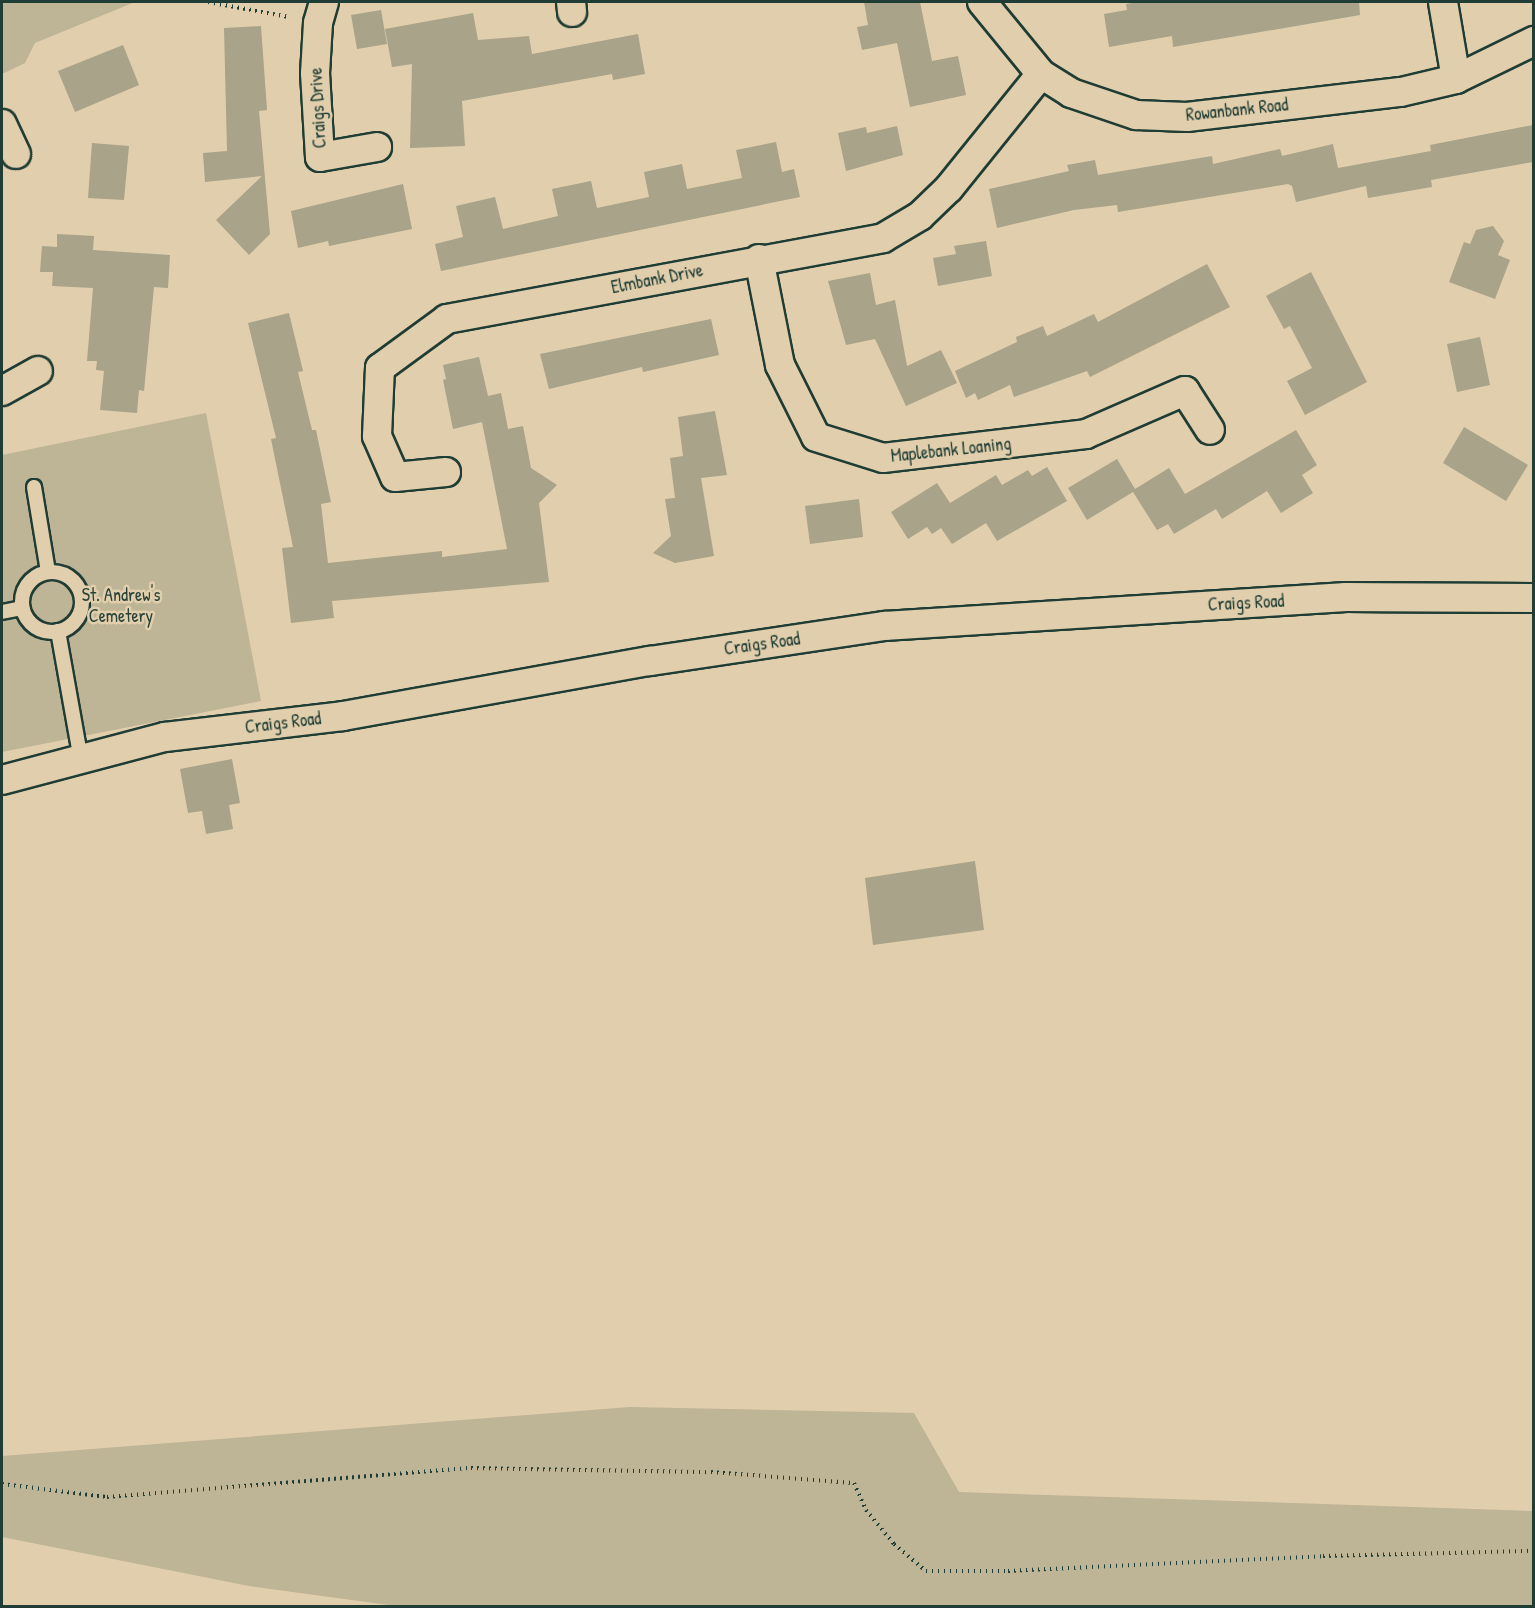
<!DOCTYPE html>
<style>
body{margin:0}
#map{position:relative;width:1535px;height:1608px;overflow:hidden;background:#e1ceac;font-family:"Patrick Hand",sans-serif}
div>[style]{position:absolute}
.green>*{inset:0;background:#beb496}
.building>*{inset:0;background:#a8a389}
.path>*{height:4px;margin-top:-2px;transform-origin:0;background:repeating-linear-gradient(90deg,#1f3d34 0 1.5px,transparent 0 6px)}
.roads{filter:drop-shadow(2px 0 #1f3d34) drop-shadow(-2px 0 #1f3d34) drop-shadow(0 2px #1f3d34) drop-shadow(0 -2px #1f3d34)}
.service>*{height:14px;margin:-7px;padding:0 7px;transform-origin:7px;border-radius:7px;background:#e1ceac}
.service>.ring{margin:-7px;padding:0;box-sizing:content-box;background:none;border:14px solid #e1ceac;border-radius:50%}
.minor>*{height:28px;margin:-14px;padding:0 14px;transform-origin:14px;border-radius:14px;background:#e1ceac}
span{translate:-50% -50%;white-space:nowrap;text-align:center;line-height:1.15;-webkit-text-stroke:5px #e1ceac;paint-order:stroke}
.street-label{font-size:18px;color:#1f3d34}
.park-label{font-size:18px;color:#274339}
.frame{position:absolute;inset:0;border:3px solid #1f3d34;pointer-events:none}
</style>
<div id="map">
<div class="green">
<i style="clip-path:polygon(2px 2px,135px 2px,35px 43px,25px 63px,2px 74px)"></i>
<i style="clip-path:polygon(206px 413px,261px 701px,2px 752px,2px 455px)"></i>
<i style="clip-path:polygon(630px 1407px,914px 1413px,959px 1492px,1533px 1511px,1533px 1606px,396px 1606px,249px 1586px,2px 1537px,2px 1456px)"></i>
</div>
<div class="building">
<i style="clip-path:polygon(864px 2px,920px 2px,932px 61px,958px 56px,966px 95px,910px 107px,897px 43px,862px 50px,857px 27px,868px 25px)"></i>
<i style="clip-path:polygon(1138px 2px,1359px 2px,1360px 15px,1173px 47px,1172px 36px,1109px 47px,1104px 14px,1127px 10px,1126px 4px)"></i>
<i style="clip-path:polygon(381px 10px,387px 44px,357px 49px,351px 15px)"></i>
<i style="clip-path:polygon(473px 13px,478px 40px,529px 36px,532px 54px,638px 34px,645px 74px,613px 80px,612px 74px,462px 101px,465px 146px,410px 148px,412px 64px,392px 67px,385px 29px)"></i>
<i style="clip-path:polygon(261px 26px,267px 110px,259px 111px,270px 234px,249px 255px,216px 220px,262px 176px,205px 182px,203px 153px,227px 151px,224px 28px)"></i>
<i style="clip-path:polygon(123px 45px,139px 85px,75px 112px,58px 71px)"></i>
<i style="clip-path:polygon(1533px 125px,1533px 162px,1431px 180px,1432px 187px,1368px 198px,1366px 186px,1296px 202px,1292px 186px,1288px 184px,1118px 212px,1117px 205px,1074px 210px,997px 228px,989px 189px,1069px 171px,1067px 165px,1095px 160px,1098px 175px,1212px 156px,1213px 164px,1280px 149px,1282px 156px,1333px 144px,1338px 168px,1431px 151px,1430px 145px)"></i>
<i style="clip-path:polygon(897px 126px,903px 155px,846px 171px,838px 133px,866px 127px,867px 133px)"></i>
<i style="clip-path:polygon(776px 142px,782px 172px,794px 169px,800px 197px,441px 271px,435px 244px,463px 237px,456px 206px,495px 197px,503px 229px,558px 216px,552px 189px,591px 181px,597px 208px,649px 197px,644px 172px,682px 164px,687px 189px,742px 178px,736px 150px)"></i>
<i style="clip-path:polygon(92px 143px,129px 146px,124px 200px,88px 198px)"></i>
<i style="clip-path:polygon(403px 184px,412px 229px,329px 246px,328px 241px,298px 248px,291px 211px)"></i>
<i style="clip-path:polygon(1493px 226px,1504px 241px,1498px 255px,1510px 260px,1495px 299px,1449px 282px,1464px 242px,1470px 244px,1476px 230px)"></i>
<i style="clip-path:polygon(57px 234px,94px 236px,93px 250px,170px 255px,168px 288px,154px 287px,144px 391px,139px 390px,137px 413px,100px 410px,104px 371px,96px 370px,97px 361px,87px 361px,93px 288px,52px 286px,53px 272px,40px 272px,42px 246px,57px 247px)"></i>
<i style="clip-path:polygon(986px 241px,992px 276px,938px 286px,933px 258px,956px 254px,954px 246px)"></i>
<i style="clip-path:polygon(1207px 264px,1230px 307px,1090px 377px,1087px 371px,1014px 397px,1010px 385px,978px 400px,975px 393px,966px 398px,955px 371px,1017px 342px,1016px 337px,1043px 326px,1047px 336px,1094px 314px,1098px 322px)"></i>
<i style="clip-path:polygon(1311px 272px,1367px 382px,1305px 415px,1287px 381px,1312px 368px,1290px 326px,1284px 329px,1266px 296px)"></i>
<i style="clip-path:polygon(870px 273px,876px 305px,895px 300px,907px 366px,941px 350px,957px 383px,906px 406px,875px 339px,846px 345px,828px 281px)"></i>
<i style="clip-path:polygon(289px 313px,303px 371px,298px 372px,312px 430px,316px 430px,331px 502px,321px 504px,328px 563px,442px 551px,442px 557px,507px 549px,482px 422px,453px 429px,443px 380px,446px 379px,443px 365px,479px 357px,488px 396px,501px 393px,508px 429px,523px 426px,531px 468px,557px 485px,539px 503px,549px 582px,332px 601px,334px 618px,291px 623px,282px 548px,293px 547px,271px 439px,276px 438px,248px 323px)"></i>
<i style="clip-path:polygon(711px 319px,719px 355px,643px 372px,642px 367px,549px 389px,540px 354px)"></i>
<i style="clip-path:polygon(1480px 337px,1490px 385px,1457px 392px,1447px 344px)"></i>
<i style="clip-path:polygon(715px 411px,727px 475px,701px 478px,714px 556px,675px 563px,653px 553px,671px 536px,665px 499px,675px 498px,670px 458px,683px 456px,678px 417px)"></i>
<i style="clip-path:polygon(1464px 427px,1528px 465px,1506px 501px,1443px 463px)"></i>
<i style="clip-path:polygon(1296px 430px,1317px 465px,1302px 475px,1313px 493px,1281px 513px,1267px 491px,1222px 519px,1216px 509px,1174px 534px,1168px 524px,1157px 530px,1133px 492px,1087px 520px,1068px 488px,1117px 459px,1135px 489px,1169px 468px,1185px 494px)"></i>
<i style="clip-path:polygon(1047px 467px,1067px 501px,997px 541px,986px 523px,952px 544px,941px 528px,932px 534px,927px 527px,908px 539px,891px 512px,937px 483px,950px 503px,996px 475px,1002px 485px,1028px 470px,1032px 476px)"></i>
<i style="clip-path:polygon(859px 499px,863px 537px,810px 544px,805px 506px)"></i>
<i style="clip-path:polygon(232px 759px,240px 803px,229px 805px,233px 829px,206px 834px,202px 811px,188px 813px,180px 769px)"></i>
<i style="clip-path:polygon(975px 861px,984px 930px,873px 945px,865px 878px)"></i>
</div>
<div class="path">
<i style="left:208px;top:2px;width:82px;rotate:10.5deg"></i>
<i style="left:2px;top:1484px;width:106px;rotate:7.1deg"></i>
<i style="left:107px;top:1497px;width:365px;rotate:-4.6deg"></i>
<i style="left:471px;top:1468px;width:240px;rotate:1deg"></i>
<i style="left:711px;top:1472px;width:143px;rotate:4.4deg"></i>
<i style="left:854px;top:1483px;width:30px;rotate:66deg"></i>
<i style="left:866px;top:1510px;width:44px;rotate:50.5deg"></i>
<i style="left:894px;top:1544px;width:42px;rotate:40.2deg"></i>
<i style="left:926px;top:1571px;width:82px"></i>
<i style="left:1008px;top:1571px;width:315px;rotate:-2.7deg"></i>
<i style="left:1323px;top:1556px;width:211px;rotate:-1.4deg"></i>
</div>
<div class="roads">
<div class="service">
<i style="left:34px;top:487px;width:86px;rotate:80.6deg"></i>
<i class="ring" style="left:22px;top:572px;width:46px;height:46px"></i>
<i style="left:2px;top:612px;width:21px;rotate:-11deg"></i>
<i style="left:58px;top:631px;width:131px;rotate:79.9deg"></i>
</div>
<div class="minor">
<i style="left:324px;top:2px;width:22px;rotate:106deg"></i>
<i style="left:318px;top:23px;width:50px;rotate:93.4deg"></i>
<i style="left:315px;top:73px;width:84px;rotate:86.6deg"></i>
<i style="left:320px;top:157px;width:58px;rotate:-10deg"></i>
<i style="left:571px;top:2px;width:10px;rotate:84deg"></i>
<i style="left:982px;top:2px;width:93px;rotate:50.7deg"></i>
<i style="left:1041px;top:74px;width:36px;rotate:32deg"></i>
<i style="left:1071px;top:93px;width:69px;rotate:18.7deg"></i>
<i style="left:1136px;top:115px;width:51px;rotate:2.2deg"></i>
<i style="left:1187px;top:117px;width:215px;rotate:-6.7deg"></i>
<i style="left:1401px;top:92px;width:57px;rotate:-13.3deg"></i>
<i style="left:1456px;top:79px;width:78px;rotate:-99.6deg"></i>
<i style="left:1456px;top:79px;width:87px;rotate:-26deg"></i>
<i style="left:2px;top:124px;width:33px;rotate:65deg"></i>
<i style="left:759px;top:259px;width:108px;rotate:78.8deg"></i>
<i style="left:780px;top:365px;width:80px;rotate:63.4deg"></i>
<i style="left:816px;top:437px;width:70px;rotate:17.4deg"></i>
<i style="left:883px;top:458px;width:204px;rotate:-6.7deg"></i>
<i style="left:1086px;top:434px;width:108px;rotate:-23.5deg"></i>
<i style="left:1185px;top:391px;width:46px;rotate:57.3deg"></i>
<i style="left:2px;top:391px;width:41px;rotate:-29.1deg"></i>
<i style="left:446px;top:472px;width:51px;rotate:174.4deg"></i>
<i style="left:395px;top:477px;width:45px;rotate:-113.7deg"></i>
<i style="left:377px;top:436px;width:68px;rotate:-87.5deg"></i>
<i style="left:380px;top:368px;width:83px;rotate:-36.2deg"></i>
<i style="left:447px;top:319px;width:443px;rotate:-10.5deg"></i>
<i style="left:883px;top:238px;width:43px;rotate:-30.7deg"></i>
<i style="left:920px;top:216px;width:40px;rotate:-44deg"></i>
<i style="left:949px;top:188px;width:146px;rotate:-51.1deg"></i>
<i style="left:2px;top:780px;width:169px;rotate:-14.8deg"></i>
<i style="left:165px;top:737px;width:179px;rotate:-6.7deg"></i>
<i style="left:343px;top:716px;width:312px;rotate:-10.2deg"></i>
<i style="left:650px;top:661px;width:237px;rotate:-8.5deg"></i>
<i style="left:884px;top:626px;width:463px;rotate:-3.6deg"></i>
<i style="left:1346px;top:597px;width:188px;rotate:0.3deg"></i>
</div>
</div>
<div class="street-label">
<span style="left:318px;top:108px;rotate:-93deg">Craigs Drive</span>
<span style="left:1237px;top:110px;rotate:-6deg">Rowanbank Road</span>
<span style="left:657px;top:279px;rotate:-11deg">Elmbank Drive</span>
<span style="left:951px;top:450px;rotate:-6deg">Maplebank Loaning</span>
<span style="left:1246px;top:603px;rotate:-3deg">Craigs Road</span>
<span style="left:762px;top:644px;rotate:-8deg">Craigs Road</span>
<span style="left:283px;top:723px;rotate:-7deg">Craigs Road</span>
</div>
<div class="park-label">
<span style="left:121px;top:606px">St. Andrew's<br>Cemetery</span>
</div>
<div class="frame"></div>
</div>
